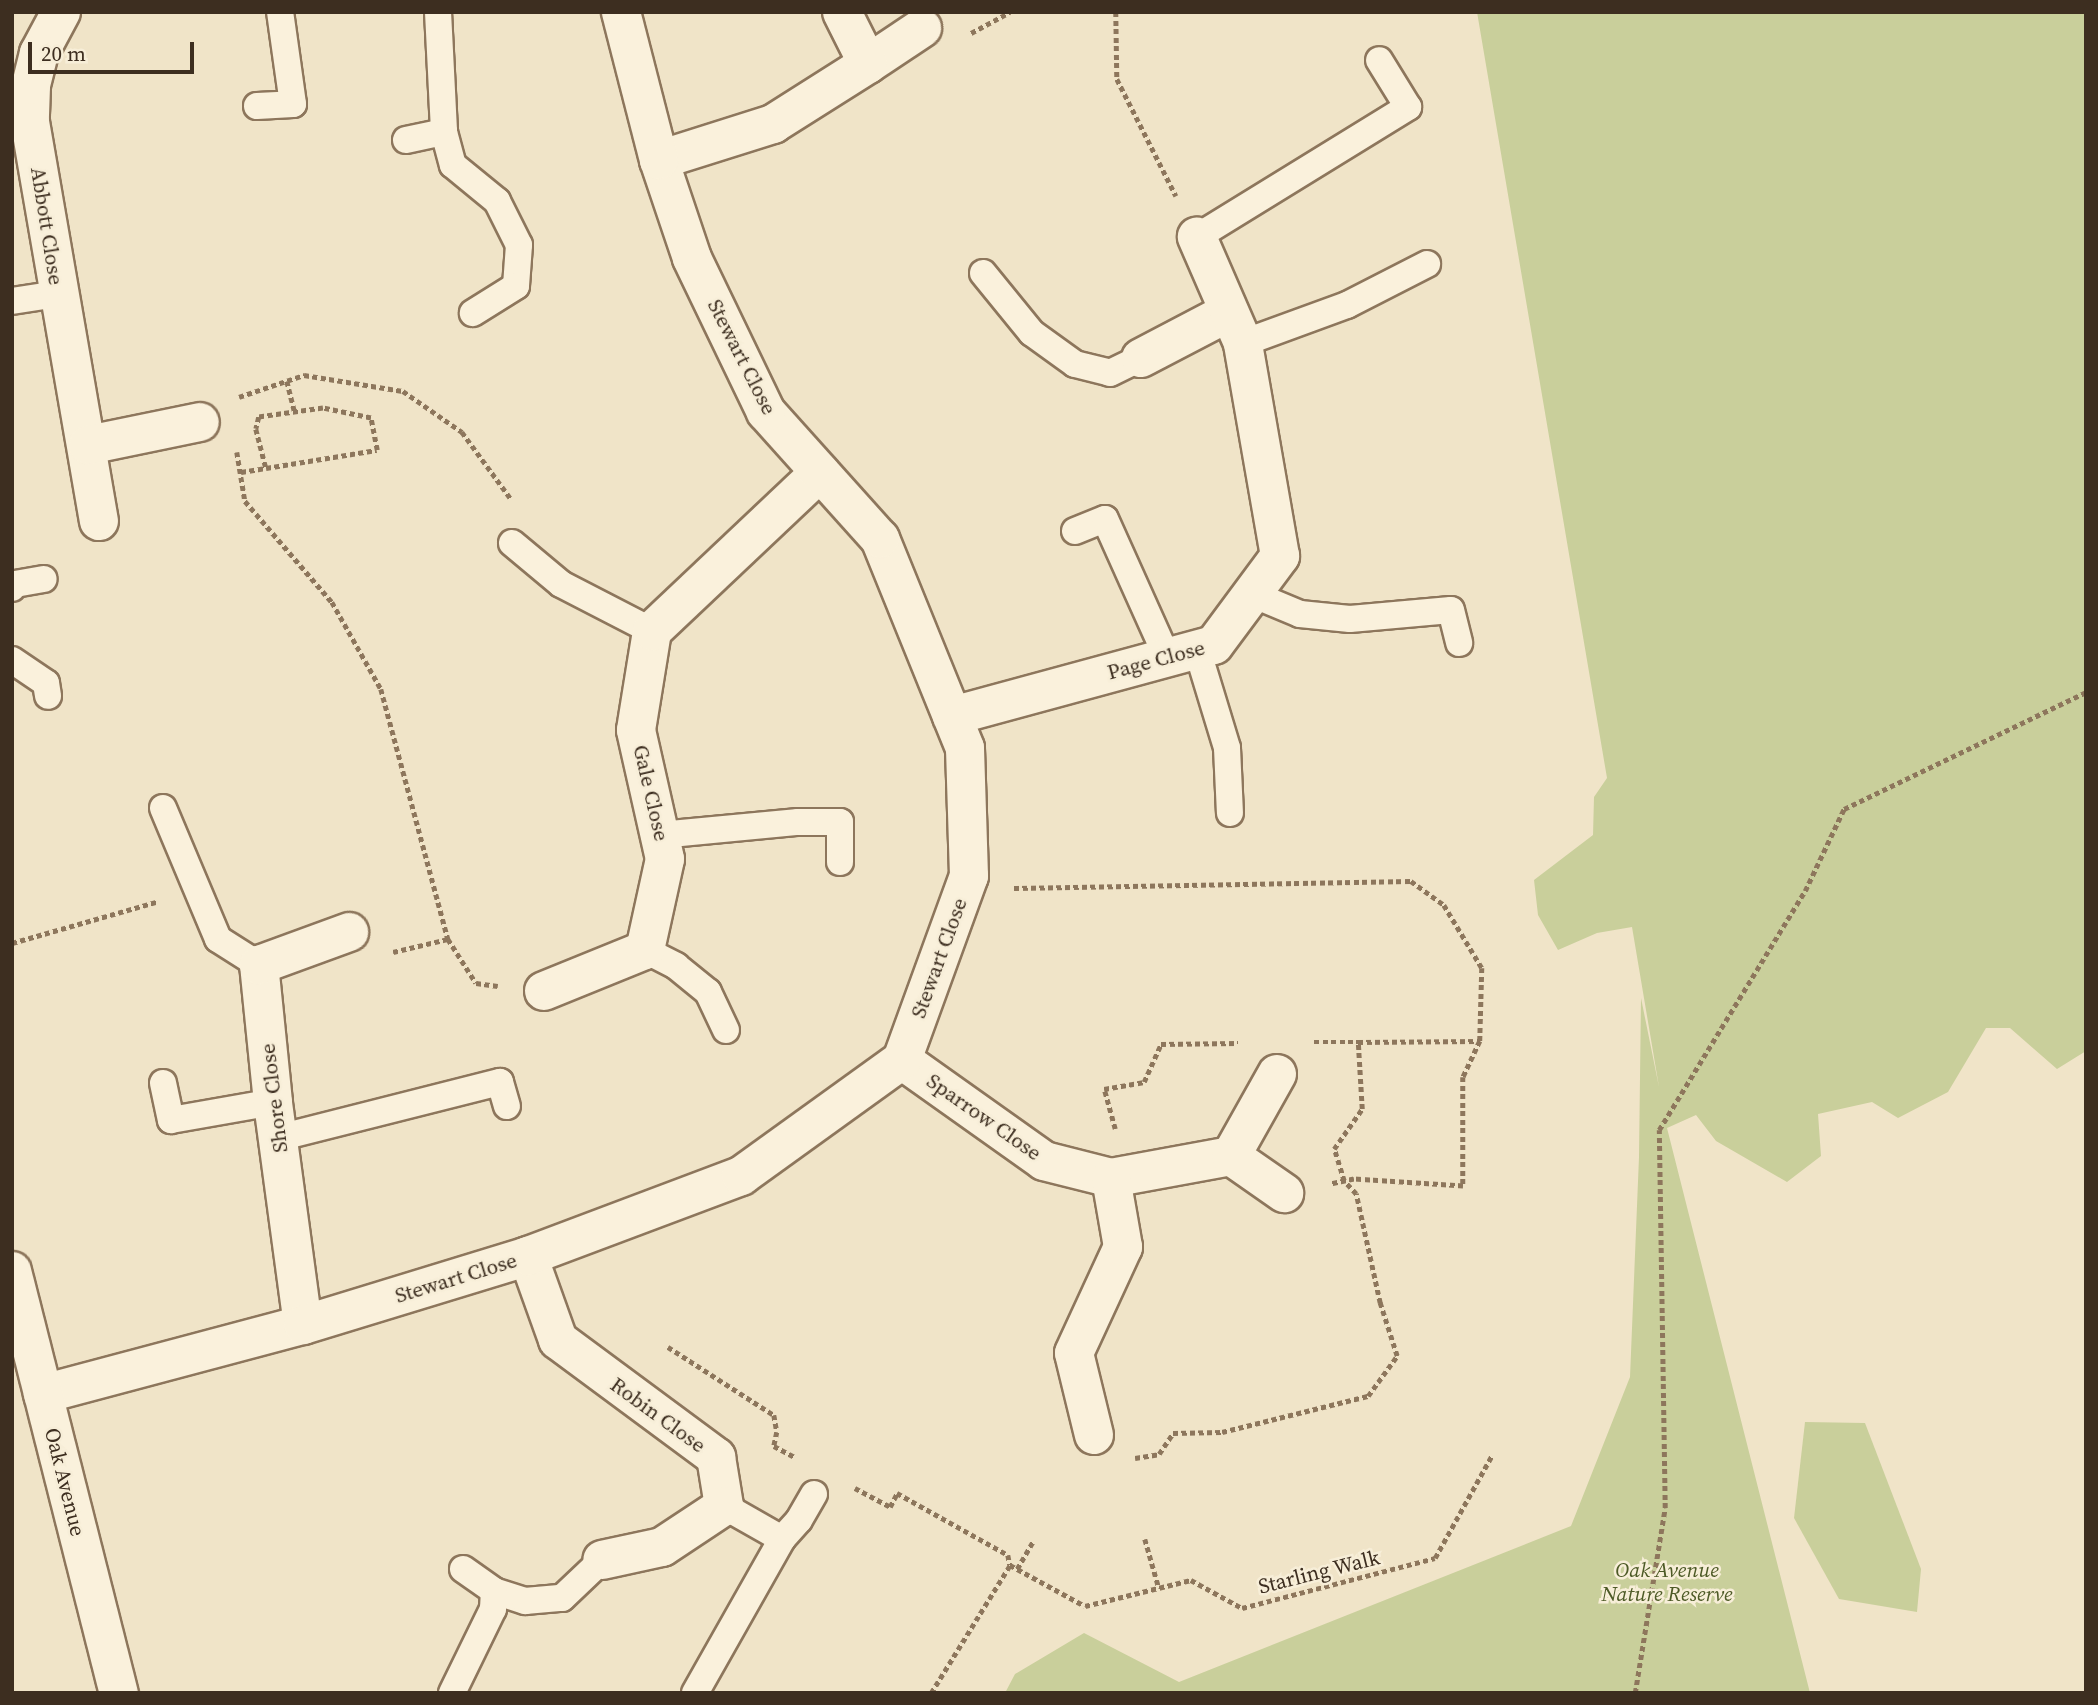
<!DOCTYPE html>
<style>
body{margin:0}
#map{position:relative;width:2098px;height:1705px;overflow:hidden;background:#f0e4c8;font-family:"Source Serif 4",serif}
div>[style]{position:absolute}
.green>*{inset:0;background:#c9cf9b}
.path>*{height:4.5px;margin-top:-2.25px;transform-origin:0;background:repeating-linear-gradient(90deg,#8d765c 0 5px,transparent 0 8.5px)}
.roads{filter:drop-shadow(2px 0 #8d765c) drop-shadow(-2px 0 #8d765c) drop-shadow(0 2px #8d765c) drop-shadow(0 -2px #8d765c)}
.lane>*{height:26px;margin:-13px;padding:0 13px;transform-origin:13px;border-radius:13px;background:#faf1dc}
.street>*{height:38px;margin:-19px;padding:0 19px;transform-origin:19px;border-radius:19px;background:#faf1dc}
.secondary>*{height:38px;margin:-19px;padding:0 19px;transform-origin:19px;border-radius:19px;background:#faf1dc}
span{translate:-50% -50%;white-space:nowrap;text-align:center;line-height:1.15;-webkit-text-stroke:5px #f7eed8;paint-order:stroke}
.street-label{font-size:21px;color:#3d2e20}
.park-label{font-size:21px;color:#4d5a26;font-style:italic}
.frame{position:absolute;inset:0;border:14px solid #3d2e20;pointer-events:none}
.scale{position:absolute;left:28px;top:42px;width:166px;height:32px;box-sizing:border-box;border:4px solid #3d2e20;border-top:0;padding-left:9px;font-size:21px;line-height:24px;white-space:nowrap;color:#3d2e20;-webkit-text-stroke:5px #f7eed8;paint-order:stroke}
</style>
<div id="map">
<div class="green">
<i style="clip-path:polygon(1477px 12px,2086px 12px,2086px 1051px,2057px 1069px,2010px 1028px,1986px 1028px,1948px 1092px,1898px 1118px,1872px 1102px,1818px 1114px,1821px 1156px,1787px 1182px,1716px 1141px,1696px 1115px,1667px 1128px,1810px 1693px,1005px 1693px,1015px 1674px,1084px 1633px,1179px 1682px,1571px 1526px,1630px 1377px,1639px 1157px,1641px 998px,1659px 1087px,1632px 927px,1597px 933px,1558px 950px,1538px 915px,1534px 880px,1593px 835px,1594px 797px,1607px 778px)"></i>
<i style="clip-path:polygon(1805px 1422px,1865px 1423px,1921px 1569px,1917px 1612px,1839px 1599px,1794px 1518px)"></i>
</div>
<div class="path">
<i style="left:1116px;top:12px;width:67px;rotate:89.1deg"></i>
<i style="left:1117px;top:79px;width:131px;rotate:63.2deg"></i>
<i style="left:971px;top:33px;width:44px;rotate:-28.3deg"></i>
<i style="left:287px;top:381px;width:32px;rotate:76deg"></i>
<i style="left:239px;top:397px;width:69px;rotate:-18.7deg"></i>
<i style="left:304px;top:375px;width:100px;rotate:9.2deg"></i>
<i style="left:403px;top:391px;width:72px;rotate:34.8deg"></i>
<i style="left:462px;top:432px;width:83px;rotate:53.8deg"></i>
<i style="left:237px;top:452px;width:50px;rotate:80.7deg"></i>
<i style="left:245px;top:501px;width:133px;rotate:49.3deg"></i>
<i style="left:332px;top:602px;width:100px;rotate:60.6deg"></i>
<i style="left:381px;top:689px;width:259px;rotate:75deg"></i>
<i style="left:241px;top:472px;width:25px;rotate:-9deg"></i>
<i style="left:266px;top:468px;width:112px;rotate:-9.2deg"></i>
<i style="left:377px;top:450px;width:33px;rotate:-101deg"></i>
<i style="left:371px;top:418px;width:49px;rotate:-168.2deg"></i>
<i style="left:323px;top:408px;width:65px;rotate:172deg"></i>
<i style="left:259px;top:417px;width:12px;rotate:104deg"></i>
<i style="left:256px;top:429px;width:40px;rotate:75.6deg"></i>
<i style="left:1014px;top:888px;width:397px;rotate:-1deg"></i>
<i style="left:1411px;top:881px;width:41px;rotate:36deg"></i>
<i style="left:1444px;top:905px;width:74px;rotate:58.9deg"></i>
<i style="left:1482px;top:968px;width:73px;rotate:91.6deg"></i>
<i style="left:1480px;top:1041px;width:40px;rotate:115deg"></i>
<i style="left:1463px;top:1077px;width:109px;rotate:90deg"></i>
<i style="left:1463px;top:1186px;width:109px;rotate:-176.3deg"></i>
<i style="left:1354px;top:1179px;width:24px;rotate:168deg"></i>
<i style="left:12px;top:943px;width:150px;rotate:-15.9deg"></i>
<i style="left:393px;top:952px;width:57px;rotate:-13.3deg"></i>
<i style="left:448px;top:939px;width:52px;rotate:57.5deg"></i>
<i style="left:476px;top:983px;width:22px;rotate:8deg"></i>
<i style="left:1314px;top:1042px;width:44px"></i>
<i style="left:1115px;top:1129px;width:41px;rotate:-105.4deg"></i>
<i style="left:1104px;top:1089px;width:41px;rotate:-9.9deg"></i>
<i style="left:1144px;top:1082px;width:42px;rotate:-65.9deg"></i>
<i style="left:1161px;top:1044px;width:77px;rotate:-0.7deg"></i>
<i style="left:668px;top:1347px;width:126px;rotate:32.7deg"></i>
<i style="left:774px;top:1415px;width:17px;rotate:80deg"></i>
<i style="left:777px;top:1432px;width:14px;rotate:102deg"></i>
<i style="left:774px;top:1446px;width:24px;rotate:28deg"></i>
<i style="left:1135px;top:1458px;width:24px;rotate:-9deg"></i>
<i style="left:1159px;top:1454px;width:25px;rotate:-56deg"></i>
<i style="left:1173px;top:1433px;width:49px;rotate:-1.2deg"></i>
<i style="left:1222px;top:1432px;width:150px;rotate:-13.9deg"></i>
<i style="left:1368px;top:1396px;width:49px;rotate:-54.1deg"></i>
<i style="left:1397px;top:1356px;width:56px;rotate:-107.8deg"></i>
<i style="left:1380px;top:1303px;width:112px;rotate:-102.4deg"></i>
<i style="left:1356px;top:1194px;width:18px;rotate:-133deg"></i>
<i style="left:1344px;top:1181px;width:34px;rotate:-107deg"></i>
<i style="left:1334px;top:1149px;width:49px;rotate:-55deg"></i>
<i style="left:1362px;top:1109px;width:67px;rotate:-93.4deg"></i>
<i style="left:1358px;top:1042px;width:122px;rotate:-0.5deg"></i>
<i style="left:855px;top:1488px;width:40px;rotate:28deg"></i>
<i style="left:890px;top:1507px;width:16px;rotate:-63deg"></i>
<i style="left:897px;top:1493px;width:127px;rotate:29.2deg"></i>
<i style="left:1008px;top:1555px;width:10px;rotate:79deg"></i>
<i style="left:1145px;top:1539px;width:51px;rotate:74.1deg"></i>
<i style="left:1017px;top:1569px;width:32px;rotate:-60deg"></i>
<i style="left:931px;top:1693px;width:150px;rotate:-58.3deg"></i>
<i style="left:1010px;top:1565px;width:85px;rotate:28.7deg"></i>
<i style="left:1085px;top:1606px;width:109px;rotate:-13.8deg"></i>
<i style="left:1191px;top:1580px;width:58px;rotate:28.8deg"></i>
<i style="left:1242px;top:1608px;width:199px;rotate:-14.5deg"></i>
<i style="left:1435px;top:1558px;width:118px;rotate:-61deg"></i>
<i style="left:1635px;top:1693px;width:187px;rotate:-80.8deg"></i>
<i style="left:1665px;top:1508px;width:378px;rotate:-90.9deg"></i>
<i style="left:1659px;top:1130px;width:280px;rotate:-58.6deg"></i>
<i style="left:1805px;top:891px;width:91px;rotate:-64.6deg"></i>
<i style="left:1844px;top:809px;width:269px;rotate:-25.8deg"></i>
</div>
<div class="roads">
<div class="lane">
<i style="left:438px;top:12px;width:120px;rotate:87.1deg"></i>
<i style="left:444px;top:132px;width:34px;rotate:75deg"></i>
<i style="left:453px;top:165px;width:57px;rotate:39.3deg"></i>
<i style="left:497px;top:201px;width:49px;rotate:63.4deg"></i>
<i style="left:519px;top:245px;width:41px;rotate:94.2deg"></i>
<i style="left:516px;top:286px;width:51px;rotate:147.9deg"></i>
<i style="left:257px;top:106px;width:36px;rotate:-3deg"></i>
<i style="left:293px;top:104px;width:93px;rotate:-98deg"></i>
<i style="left:406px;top:140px;width:39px;rotate:-12deg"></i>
<i style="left:1197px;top:237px;width:248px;rotate:-31.6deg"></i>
<i style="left:1408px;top:107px;width:55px;rotate:-121.7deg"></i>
<i style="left:983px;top:273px;width:77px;rotate:50.8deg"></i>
<i style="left:1032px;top:333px;width:53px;rotate:35.8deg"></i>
<i style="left:1075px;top:364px;width:36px;rotate:14deg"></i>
<i style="left:1110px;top:373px;width:34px;rotate:-26deg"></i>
<i style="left:12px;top:301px;width:46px;rotate:-8.8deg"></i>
<i style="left:1243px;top:343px;width:111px;rotate:-20.1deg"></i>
<i style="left:1347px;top:305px;width:90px;rotate:-27.1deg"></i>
<i style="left:1075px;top:531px;width:32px;rotate:-22deg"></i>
<i style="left:1105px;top:519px;width:151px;rotate:65.8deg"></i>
<i style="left:512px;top:543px;width:64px;rotate:39.9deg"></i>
<i style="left:561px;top:584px;width:102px;rotate:27.3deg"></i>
<i style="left:12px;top:588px;width:5px;rotate:-53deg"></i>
<i style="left:15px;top:584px;width:29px;rotate:-10deg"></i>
<i style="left:1252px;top:594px;width:52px;rotate:22.6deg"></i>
<i style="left:1300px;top:614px;width:50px;rotate:5.7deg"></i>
<i style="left:1350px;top:619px;width:101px;rotate:-5.1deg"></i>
<i style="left:1451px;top:610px;width:34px;rotate:76deg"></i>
<i style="left:1197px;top:649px;width:103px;rotate:73.1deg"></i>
<i style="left:1227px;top:748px;width:65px;rotate:87.4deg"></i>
<i style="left:12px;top:660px;width:41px;rotate:34.1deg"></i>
<i style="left:46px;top:683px;width:13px;rotate:81deg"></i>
<i style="left:163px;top:808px;width:142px;rotate:67.2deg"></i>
<i style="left:218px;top:939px;width:49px;rotate:32.4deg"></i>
<i style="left:660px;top:835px;width:139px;rotate:-5.4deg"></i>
<i style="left:798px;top:822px;width:42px"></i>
<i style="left:840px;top:822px;width:40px;rotate:90deg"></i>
<i style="left:645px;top:950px;width:35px;rotate:27deg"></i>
<i style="left:676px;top:966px;width:41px;rotate:39.1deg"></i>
<i style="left:708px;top:992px;width:42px;rotate:64.7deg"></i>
<i style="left:163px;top:1083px;width:38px;rotate:78deg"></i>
<i style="left:171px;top:1120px;width:104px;rotate:-10deg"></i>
<i style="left:278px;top:1138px;width:229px;rotate:-14.2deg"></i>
<i style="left:500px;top:1082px;width:25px;rotate:74deg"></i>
<i style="left:782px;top:1539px;width:25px;rotate:-48deg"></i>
<i style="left:799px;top:1520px;width:30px;rotate:-60deg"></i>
<i style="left:463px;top:1569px;width:38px;rotate:35deg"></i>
<i style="left:494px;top:1591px;width:33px;rotate:18deg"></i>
<i style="left:525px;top:1601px;width:37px;rotate:-5deg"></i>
<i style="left:562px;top:1598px;width:55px;rotate:-43.5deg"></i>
<i style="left:452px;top:1693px;width:93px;rotate:-64deg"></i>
<i style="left:493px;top:1609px;width:18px;rotate:-87deg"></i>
<i style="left:695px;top:1693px;width:177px;rotate:-60.5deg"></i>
<i style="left:782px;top:1539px;width:67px;rotate:-150.4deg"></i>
</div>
<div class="street">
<i style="left:61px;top:12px;width:47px;rotate:118.2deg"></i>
<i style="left:39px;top:53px;width:34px;rotate:104deg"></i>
<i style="left:31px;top:86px;width:36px;rotate:92deg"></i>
<i style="left:30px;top:122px;width:405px;rotate:80.2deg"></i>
<i style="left:868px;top:64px;width:65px;rotate:-33.7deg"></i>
<i style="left:659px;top:160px;width:120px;rotate:-17.5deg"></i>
<i style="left:773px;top:124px;width:112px;rotate:-32.3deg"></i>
<i style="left:868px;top:64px;width:58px;rotate:-116.6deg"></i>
<i style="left:1141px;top:358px;width:99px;rotate:-27.6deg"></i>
<i style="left:88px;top:445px;width:114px;rotate:-11.6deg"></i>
<i style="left:952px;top:716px;width:271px;rotate:-15.2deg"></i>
<i style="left:1214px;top:645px;width:111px;rotate:-53.4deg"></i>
<i style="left:1280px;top:556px;width:216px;rotate:-99.9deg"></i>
<i style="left:1243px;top:343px;width:116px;rotate:-113.5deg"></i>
<i style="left:544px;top:991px;width:109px;rotate:-22.1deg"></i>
<i style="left:645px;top:950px;width:93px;rotate:-77.6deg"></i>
<i style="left:665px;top:859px;width:132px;rotate:-102.7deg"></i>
<i style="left:636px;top:730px;width:100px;rotate:-80.8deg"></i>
<i style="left:652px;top:631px;width:231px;rotate:-43.4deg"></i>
<i style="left:902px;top:1060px;width:174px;rotate:35.4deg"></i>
<i style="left:1044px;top:1161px;width:69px;rotate:14.2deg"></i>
<i style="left:1111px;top:1178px;width:122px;rotate:-10.4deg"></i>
<i style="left:1231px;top:1156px;width:94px;rotate:-60.7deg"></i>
<i style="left:1231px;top:1156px;width:65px;rotate:34.9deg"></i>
<i style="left:528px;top:1256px;width:89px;rotate:70.3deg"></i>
<i style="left:558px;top:1340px;width:197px;rotate:36.5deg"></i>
<i style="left:716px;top:1457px;width:50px;rotate:80.7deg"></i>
<i style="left:724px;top:1506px;width:74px;rotate:146.5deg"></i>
<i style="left:662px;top:1547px;width:61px;rotate:167.8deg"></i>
<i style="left:303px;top:1325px;width:225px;rotate:-97.7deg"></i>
<i style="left:273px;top:1102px;width:138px;rotate:-95.8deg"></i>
<i style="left:259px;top:965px;width:96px;rotate:-20.1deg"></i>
<i style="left:43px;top:1394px;width:269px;rotate:-14.9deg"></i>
<i style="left:303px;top:1325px;width:235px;rotate:-17deg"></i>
<i style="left:528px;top:1256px;width:228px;rotate:-20.6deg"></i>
<i style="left:741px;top:1176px;width:198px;rotate:-35.8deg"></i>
<i style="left:902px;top:1060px;width:196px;rotate:-70deg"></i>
<i style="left:969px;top:876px;width:128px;rotate:-91.8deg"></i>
<i style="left:965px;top:748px;width:226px;rotate:-112.1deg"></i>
<i style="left:880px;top:539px;width:171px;rotate:-131.9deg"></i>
<i style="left:766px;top:412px;width:171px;rotate:-115.7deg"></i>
<i style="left:692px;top:258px;width:103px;rotate:-108.6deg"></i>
<i style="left:659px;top:160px;width:153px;rotate:-104.4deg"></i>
<i style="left:1094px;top:1435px;width:84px;rotate:-103.7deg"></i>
<i style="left:1074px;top:1353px;width:117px;rotate:-65.2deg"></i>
<i style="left:1123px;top:1247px;width:70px;rotate:-99.9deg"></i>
</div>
<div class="secondary">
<i style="left:12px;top:1271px;width:435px;rotate:75.8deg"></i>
</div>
</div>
<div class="street-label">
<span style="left:47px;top:226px;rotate:81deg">Abbott Close</span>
<span style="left:742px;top:357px;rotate:63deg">Stewart Close</span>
<span style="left:1156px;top:660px;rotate:-15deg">Page Close</span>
<span style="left:651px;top:793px;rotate:77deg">Gale Close</span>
<span style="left:939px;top:958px;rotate:-70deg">Stewart Close</span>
<span style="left:274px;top:1098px;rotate:-97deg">Shore Close</span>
<span style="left:984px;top:1117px;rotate:35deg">Sparrow Close</span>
<span style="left:456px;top:1278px;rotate:-17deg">Stewart Close</span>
<span style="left:658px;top:1415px;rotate:36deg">Robin Close</span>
<span style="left:65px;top:1482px;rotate:76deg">Oak Avenue</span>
<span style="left:1319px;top:1572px;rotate:-14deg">Starling Walk</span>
</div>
<div class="park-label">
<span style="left:1667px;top:1582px">Oak Avenue<br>Nature Reserve</span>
</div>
<div class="frame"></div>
<div class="scale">20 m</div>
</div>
